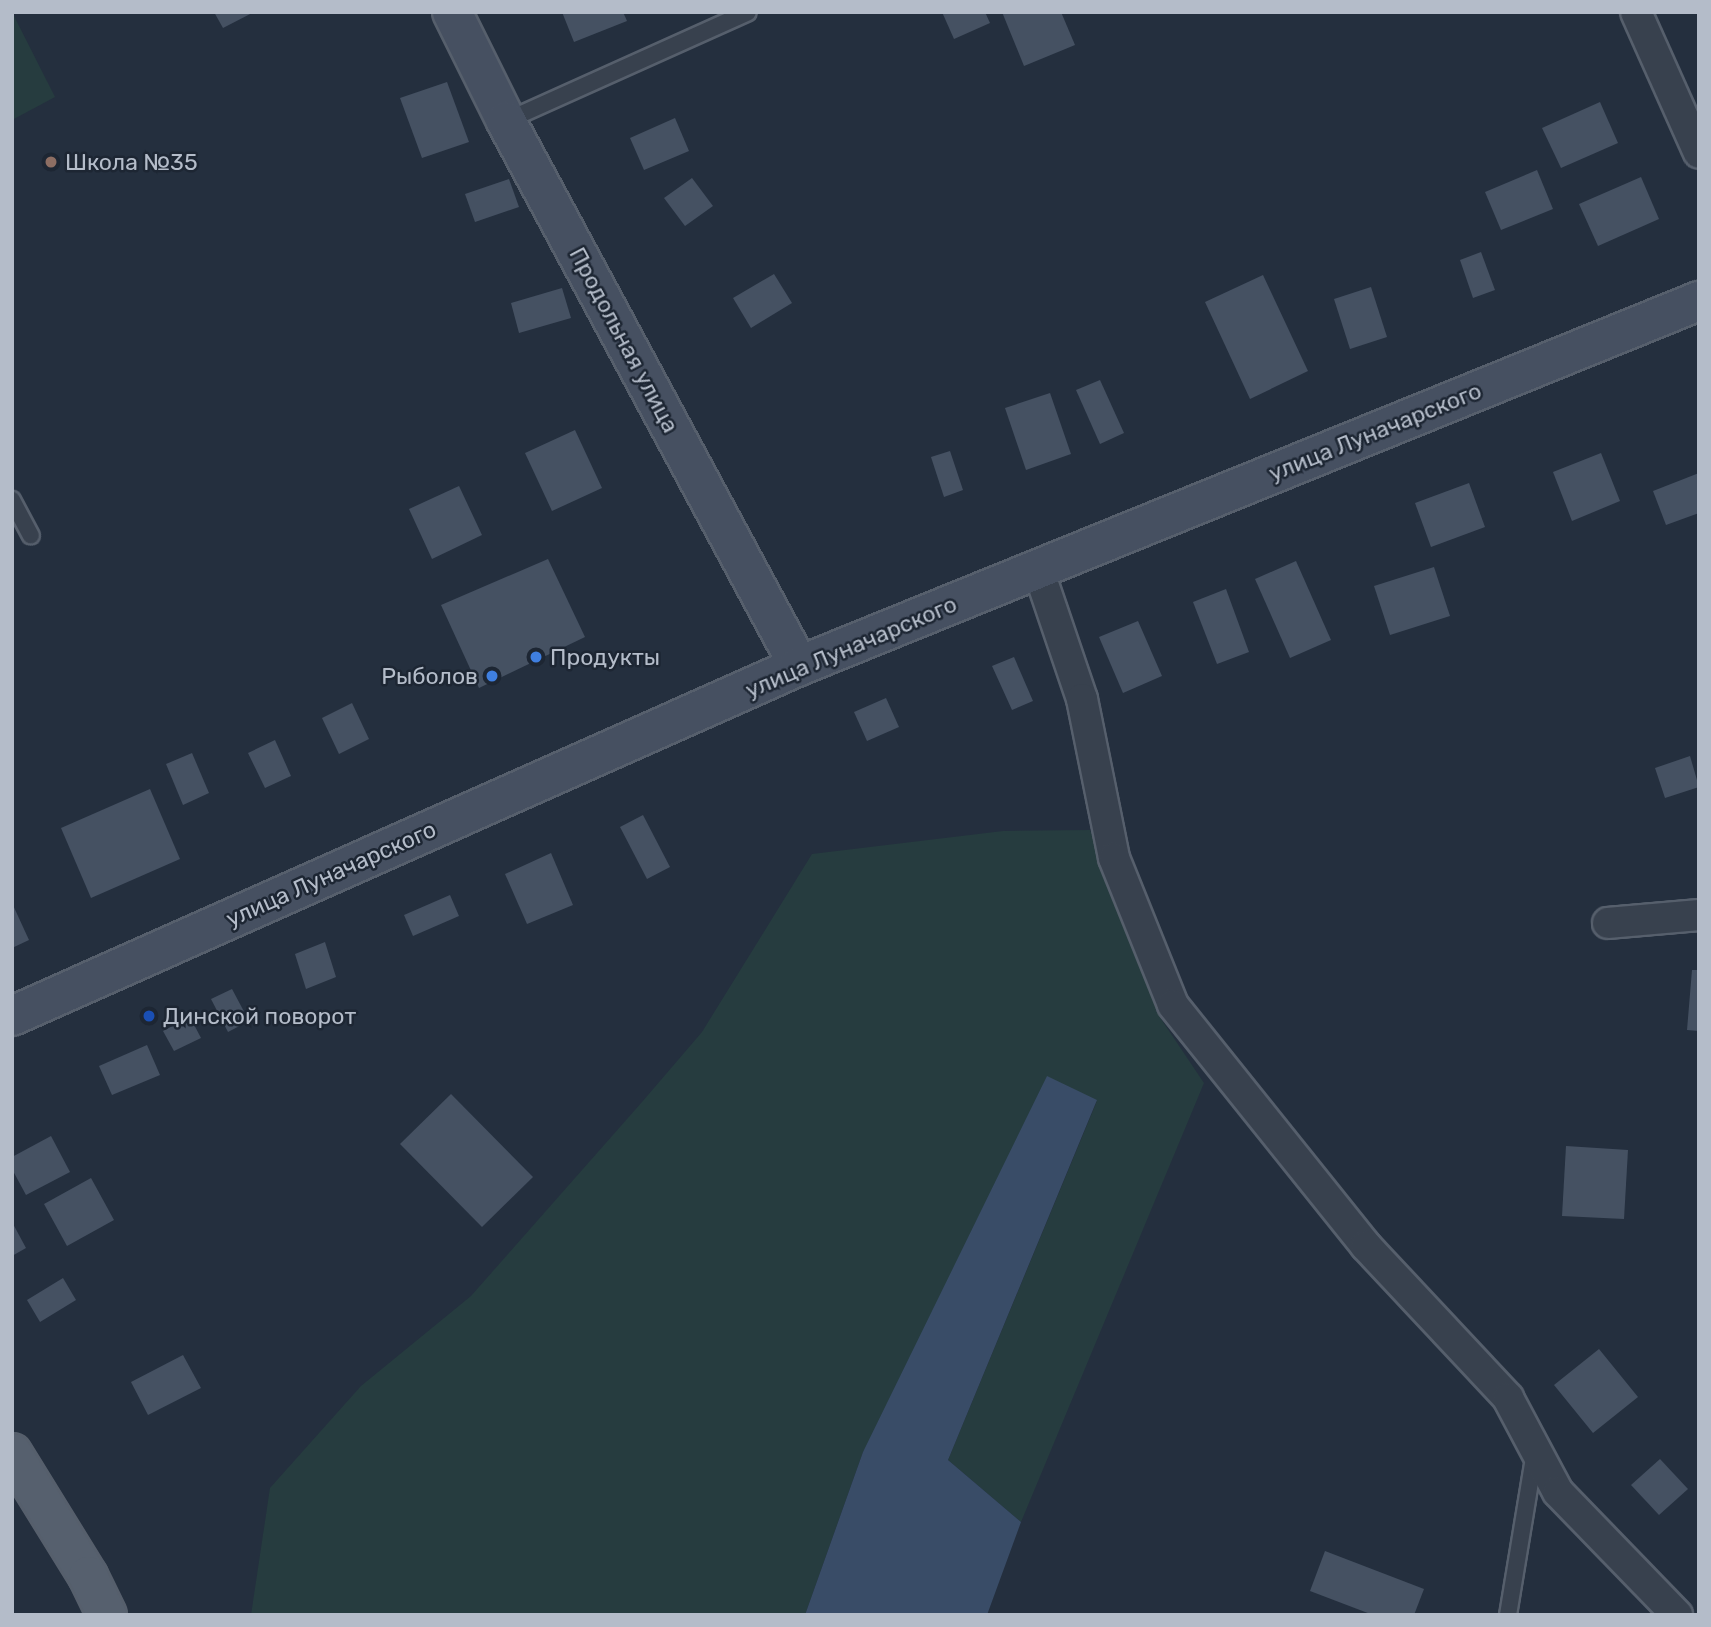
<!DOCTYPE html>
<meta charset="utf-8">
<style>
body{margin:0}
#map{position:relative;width:1711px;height:1627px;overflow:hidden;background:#242f3e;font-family:Rubik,sans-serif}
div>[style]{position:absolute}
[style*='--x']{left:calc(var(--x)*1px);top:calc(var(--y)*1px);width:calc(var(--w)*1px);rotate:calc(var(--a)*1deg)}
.green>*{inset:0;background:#263c3f}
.water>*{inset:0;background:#394c67}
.building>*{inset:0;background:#455162}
.roads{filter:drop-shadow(2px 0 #565f6c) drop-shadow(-2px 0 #565f6c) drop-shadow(0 2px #565f6c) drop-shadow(0 -2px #565f6c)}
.lane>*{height:16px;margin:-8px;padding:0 8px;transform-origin:8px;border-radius:8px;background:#38414e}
.street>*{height:30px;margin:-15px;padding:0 15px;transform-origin:15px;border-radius:15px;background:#38414e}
.secondary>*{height:38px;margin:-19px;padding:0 19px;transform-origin:19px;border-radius:19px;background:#465061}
.primary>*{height:38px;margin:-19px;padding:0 19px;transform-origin:19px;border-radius:19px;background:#56606e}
.dots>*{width:19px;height:19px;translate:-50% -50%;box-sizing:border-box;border:4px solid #1d2633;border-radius:50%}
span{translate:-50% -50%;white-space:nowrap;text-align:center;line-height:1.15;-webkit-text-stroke:5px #1d2633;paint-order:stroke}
.poi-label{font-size:23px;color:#b4bcc9}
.left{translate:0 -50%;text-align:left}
.right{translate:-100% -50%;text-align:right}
.street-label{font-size:23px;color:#b4bcc9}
.frame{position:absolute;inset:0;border:14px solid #b4bcc9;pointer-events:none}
</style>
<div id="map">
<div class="green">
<div style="clip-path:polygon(12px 12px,55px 97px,12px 120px)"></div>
<div style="clip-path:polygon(1090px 830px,1161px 1019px,1204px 1083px,1021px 1522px,948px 1460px,1097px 1101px,863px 1452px,805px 1615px,251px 1615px,270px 1488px,361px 1386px,471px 1296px,642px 1102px,702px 1032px,812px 854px,1003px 831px)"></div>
</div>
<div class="water">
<div style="clip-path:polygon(1047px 1076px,1097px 1100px,948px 1460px,1021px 1522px,987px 1615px,805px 1615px,863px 1452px)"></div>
</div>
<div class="building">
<div style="clip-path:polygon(214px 12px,254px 12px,223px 28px)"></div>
<div style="clip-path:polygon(562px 12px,623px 12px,627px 21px,574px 42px)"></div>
<div style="clip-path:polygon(942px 12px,985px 12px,990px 23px,954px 39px)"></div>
<div style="clip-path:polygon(1002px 12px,1061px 12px,1075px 45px,1024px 66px)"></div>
<div style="clip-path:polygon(447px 82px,469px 142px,422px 158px,400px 98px)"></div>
<div style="clip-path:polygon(1600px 102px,1618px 143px,1561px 168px,1542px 128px)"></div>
<div style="clip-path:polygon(675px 118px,689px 151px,644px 170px,630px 138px)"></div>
<div style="clip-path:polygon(1537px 170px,1553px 209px,1501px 230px,1485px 192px)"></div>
<div style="clip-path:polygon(1641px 177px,1659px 219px,1598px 246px,1579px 204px)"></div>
<div style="clip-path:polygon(692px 178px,713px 206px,685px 226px,664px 198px)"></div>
<div style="clip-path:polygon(509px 179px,519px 207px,475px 222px,465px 194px)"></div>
<div style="clip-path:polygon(1481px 252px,1495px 290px,1473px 298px,1460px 260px)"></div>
<div style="clip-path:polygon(774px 274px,792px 303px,751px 328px,733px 298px)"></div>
<div style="clip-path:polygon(1263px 275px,1308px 371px,1250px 399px,1205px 302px)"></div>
<div style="clip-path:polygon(1371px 287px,1387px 337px,1350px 349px,1334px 299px)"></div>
<div style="clip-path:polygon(562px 288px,571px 318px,519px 333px,511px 303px)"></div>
<div style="clip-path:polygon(1100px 380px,1124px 433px,1100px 444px,1076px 390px)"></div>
<div style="clip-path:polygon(1050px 393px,1071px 454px,1026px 470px,1005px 408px)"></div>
<div style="clip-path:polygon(575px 430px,602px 488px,552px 511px,525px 453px)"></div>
<div style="clip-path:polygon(950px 451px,963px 490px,944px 497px,931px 457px)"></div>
<div style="clip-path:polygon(1601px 453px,1620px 501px,1572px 521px,1553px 472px)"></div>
<div style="clip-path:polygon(1699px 473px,1699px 513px,1666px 525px,1653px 491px)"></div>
<div style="clip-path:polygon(1469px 483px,1485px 527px,1431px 547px,1415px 503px)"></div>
<div style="clip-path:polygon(459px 486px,482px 535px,432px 559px,409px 509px)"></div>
<div style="clip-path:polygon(548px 559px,585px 637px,479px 688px,441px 605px)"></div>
<div style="clip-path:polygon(1296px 561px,1331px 640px,1290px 658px,1255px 579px)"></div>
<div style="clip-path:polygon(1434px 567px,1450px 616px,1390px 635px,1374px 586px)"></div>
<div style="clip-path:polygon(1226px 589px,1249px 652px,1217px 664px,1193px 602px)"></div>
<div style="clip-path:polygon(1138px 621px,1162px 676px,1123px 693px,1099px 637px)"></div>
<div style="clip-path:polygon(1014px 657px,1033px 701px,1012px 710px,992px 666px)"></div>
<div style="clip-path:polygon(886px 698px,899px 727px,867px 741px,854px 712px)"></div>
<div style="clip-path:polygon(352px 703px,369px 739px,339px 754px,322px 718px)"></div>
<div style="clip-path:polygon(275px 740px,291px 776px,265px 788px,248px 753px)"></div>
<div style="clip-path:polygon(192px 753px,209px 793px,183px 805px,166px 764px)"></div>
<div style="clip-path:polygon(1690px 756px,1699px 787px,1665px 798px,1655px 768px)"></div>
<div style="clip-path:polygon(150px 789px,180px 859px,91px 898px,61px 828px)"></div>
<div style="clip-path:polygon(643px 815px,670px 867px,647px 879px,620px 827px)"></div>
<div style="clip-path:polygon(551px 853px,573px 905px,527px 924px,505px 874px)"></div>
<div style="clip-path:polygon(450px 895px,459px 916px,413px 936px,404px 915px)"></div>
<div style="clip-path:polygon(12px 903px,29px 940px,12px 948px)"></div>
<div style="clip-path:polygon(325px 942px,336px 977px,306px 989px,295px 954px)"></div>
<div style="clip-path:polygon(1692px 970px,1699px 970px,1699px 1031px,1687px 1030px)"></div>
<div style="clip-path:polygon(232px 989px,249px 1021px,228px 1032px,211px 999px)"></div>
<div style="clip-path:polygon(190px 1017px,201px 1038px,174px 1051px,163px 1031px)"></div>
<div style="clip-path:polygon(147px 1045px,160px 1075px,112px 1095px,99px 1066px)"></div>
<div style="clip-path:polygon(451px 1094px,533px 1177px,482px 1227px,400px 1144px)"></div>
<div style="clip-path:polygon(51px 1136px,70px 1172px,26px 1195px,12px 1169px,12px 1157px)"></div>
<div style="clip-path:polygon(1566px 1146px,1628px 1150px,1624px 1219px,1562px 1216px)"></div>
<div style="clip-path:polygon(91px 1178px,114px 1220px,67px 1246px,44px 1204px)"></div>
<div style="clip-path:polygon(12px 1222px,26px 1248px,12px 1256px)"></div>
<div style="clip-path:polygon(63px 1278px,76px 1300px,40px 1322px,27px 1300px)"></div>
<div style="clip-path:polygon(1599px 1349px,1638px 1397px,1593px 1433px,1554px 1385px)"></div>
<div style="clip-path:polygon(183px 1355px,201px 1388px,148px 1415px,131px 1382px)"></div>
<div style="clip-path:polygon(1660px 1459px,1688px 1489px,1659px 1515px,1631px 1485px)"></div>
<div style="clip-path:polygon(1325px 1551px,1424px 1589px,1414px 1615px,1373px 1615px,1310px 1591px)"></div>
</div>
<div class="roads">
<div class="lane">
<div style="--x:506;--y:121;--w:265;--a:-24.2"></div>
<div style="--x:12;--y:500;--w:40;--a:62"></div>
<div style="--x:1508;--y:1615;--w:165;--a:-80.6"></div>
</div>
<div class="street">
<div style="--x:1636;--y:12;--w:154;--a:65.9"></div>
<div style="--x:1038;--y:569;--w:137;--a:71.3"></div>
<div style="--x:1082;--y:699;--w:162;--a:78.6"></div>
<div style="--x:1114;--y:858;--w:158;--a:68.1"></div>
<div style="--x:1173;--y:1005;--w:309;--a:51.3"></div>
<div style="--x:1366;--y:1246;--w:208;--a:46.9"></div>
<div style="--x:1508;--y:1398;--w:106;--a:62"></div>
<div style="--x:1558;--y:1492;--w:171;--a:45.9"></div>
<div style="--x:1608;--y:923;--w:91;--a:-5"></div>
</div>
<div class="secondary">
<div style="--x:452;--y:12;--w:122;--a:63.6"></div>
<div style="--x:506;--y:121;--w:619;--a:61.74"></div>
<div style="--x:12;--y:1016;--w:861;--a:-23.98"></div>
<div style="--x:799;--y:666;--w:971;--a:-22.08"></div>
</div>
<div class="primary">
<div style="--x:12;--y:1453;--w:145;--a:58.3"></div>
<div style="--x:88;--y:1576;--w:43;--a:64"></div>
</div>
</div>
<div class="dots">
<div style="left:51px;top:162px;background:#8d6e63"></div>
<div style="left:536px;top:657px;background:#3f7fe0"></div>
<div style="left:492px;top:676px;background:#3f7fe0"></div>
<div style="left:149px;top:1016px;background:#1a4fb4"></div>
</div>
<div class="poi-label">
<span class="left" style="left:65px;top:162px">Школа №35</span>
<span class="left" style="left:550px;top:657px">Продукты</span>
<span class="right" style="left:478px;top:676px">Рыболов</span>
<span class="left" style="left:163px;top:1016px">Динской поворот</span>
</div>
<div class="street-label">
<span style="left:624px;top:340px;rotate:62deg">Продольная улица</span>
<span style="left:1375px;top:432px;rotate:-22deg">улица Луначарского</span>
<span style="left:851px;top:647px;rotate:-23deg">улица Луначарского</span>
<span style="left:331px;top:874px;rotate:-24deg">улица Луначарского</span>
</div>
<div class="frame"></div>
</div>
